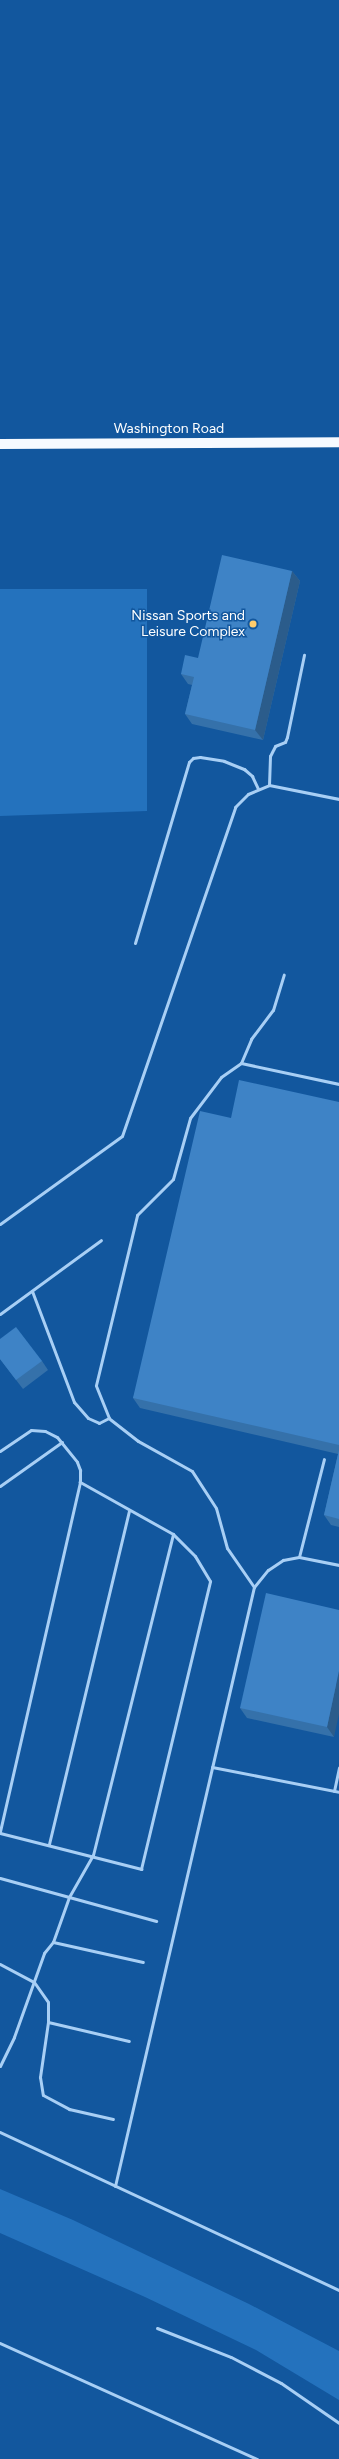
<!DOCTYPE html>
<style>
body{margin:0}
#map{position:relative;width:339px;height:2459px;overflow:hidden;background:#12579e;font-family:Figtree,sans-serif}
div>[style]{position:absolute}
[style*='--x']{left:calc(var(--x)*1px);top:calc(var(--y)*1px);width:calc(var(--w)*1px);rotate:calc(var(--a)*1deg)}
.green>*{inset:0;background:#2472bd}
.lane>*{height:3px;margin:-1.5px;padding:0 1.5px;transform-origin:1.5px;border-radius:1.5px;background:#a8cff5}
.primary>*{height:10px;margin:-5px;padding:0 5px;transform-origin:5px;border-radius:5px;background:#f6faff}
.wall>*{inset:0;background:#3571aa}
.shaded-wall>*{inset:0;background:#2b5c8b}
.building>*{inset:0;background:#3e83c6}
.dots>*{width:11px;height:11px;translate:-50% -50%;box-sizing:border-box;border:2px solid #12579e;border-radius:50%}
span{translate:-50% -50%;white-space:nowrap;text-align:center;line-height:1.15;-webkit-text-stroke:3px #12579e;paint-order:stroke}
.street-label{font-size:14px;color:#fff}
.poi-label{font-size:14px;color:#fff}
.right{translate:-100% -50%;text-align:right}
</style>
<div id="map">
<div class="green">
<div style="clip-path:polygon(0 589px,147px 589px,147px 811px,0 816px)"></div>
<div style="clip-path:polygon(0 2189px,73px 2220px,249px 2304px,339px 2351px,339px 2400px,256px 2350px,145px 2297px,0 2233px)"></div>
</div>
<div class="lane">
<div style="--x:269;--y:785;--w:29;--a:-88"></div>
<div style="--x:270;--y:756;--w:11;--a:-63"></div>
<div style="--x:275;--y:746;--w:11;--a:-22"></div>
<div style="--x:285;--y:742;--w:5;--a:-68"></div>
<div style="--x:287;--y:737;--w:84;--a:-78.3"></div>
<div style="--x:135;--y:943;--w:189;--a:-73.4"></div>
<div style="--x:189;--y:762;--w:6;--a:-45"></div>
<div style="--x:193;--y:758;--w:7;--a:-8"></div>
<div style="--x:200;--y:757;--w:24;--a:9"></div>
<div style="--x:224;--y:761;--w:22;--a:22"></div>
<div style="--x:244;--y:769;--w:11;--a:41"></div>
<div style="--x:252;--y:776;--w:14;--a:65"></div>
<div style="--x:241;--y:1063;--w:26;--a:-67"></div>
<div style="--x:251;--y:1039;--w:36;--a:-53"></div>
<div style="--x:273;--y:1010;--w:37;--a:-73"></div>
<div style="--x:0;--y:1224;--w:150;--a:-35.8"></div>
<div style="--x:122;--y:1136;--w:348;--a:-71"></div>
<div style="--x:235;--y:807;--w:18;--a:-45"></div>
<div style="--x:248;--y:794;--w:23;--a:-23"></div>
<div style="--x:269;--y:785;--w:71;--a:11.3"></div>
<div style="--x:32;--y:1291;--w:119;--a:69.3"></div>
<div style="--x:74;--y:1402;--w:21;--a:49"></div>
<div style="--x:88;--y:1418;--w:12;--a:24"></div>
<div style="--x:99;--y:1423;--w:11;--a:-27"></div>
<div style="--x:0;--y:1314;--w:125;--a:-36.2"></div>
<div style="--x:0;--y:1451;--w:37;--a:-34"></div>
<div style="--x:31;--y:1430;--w:14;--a:4"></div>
<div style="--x:45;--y:1431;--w:13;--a:27"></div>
<div style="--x:57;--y:1437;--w:32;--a:51"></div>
<div style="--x:77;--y:1462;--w:9;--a:69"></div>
<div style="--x:80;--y:1470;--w:12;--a:90"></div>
<div style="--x:80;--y:1482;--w:359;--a:102.9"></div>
<div style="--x:0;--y:1486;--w:76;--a:-35.4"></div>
<div style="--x:299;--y:1557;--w:101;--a:-75.7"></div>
<div style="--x:254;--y:1587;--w:22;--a:-51"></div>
<div style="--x:268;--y:1570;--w:18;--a:-34"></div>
<div style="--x:283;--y:1560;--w:16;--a:-11"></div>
<div style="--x:299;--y:1557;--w:41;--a:11.3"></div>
<div style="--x:212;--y:1767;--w:129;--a:11.1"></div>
<div style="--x:334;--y:1791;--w:24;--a:-78"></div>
<div style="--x:0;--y:1833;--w:146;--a:14.3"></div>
<div style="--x:141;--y:1869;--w:296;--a:-76.5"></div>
<div style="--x:210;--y:1581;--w:29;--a:-121"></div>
<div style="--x:195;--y:1556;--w:31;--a:-135"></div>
<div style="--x:173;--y:1534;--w:107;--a:-150.8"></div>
<div style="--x:49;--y:1844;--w:342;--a:-76.5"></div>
<div style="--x:0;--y:1878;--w:162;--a:15.4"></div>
<div style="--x:53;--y:1942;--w:92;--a:12.5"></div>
<div style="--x:0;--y:1964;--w:38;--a:28"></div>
<div style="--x:34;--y:1982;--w:24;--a:55"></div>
<div style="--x:48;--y:2002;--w:20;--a:90"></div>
<div style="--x:48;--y:2022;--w:56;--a:98.3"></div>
<div style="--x:40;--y:2077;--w:18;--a:81"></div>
<div style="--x:43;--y:2095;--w:30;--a:28"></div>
<div style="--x:69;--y:2109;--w:45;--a:12.8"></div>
<div style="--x:48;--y:2022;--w:83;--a:13.2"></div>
<div style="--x:0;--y:2066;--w:32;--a:-64"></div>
<div style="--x:14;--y:2037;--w:89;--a:-70.3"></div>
<div style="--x:44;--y:1953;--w:14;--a:-51"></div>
<div style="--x:53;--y:1942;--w:48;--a:-70.4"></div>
<div style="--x:69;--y:1897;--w:48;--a:-60.3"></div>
<div style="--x:93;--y:1855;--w:331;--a:-76"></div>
<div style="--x:0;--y:2132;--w:374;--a:25"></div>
<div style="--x:115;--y:2186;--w:615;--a:-76.94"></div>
<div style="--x:254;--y:1587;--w:47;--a:-124.7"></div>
<div style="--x:227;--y:1548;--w:41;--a:-105.4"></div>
<div style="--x:216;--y:1508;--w:44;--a:-123"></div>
<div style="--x:192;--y:1471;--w:62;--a:-150.9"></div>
<div style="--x:138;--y:1441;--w:37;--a:-142"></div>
<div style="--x:109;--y:1418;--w:35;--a:-112"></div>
<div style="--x:96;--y:1385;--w:175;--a:-76.4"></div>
<div style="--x:137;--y:1215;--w:51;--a:-45"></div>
<div style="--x:173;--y:1179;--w:63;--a:-74.4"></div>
<div style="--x:190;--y:1118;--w:51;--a:-52.9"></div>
<div style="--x:221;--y:1077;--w:24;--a:-35"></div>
<div style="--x:241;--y:1063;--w:100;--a:12.1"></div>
<div style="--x:157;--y:2328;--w:79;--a:21.4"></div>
<div style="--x:231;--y:2357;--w:56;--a:27.5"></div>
<div style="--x:281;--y:2383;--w:70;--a:34.6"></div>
<div style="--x:0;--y:2343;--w:282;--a:24.3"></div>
</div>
<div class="primary">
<div style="--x:0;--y:444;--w:339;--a:-0.3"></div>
</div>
<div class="wall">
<div style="clip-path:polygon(292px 571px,300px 581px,263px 740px,192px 724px,185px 714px,192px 685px,188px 684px,181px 674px)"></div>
<div style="clip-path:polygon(339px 1102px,339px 1527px,331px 1525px,324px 1515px,338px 1454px,140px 1408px,133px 1398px,231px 1118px)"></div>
<div style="clip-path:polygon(0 1339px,42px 1361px,48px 1370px,23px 1389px,0 1359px)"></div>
<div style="clip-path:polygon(339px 1610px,334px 1737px,247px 1718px,240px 1708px)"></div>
</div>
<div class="shaded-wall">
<div style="clip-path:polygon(292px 571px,300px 581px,263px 740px,255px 730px)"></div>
<div style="clip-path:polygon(339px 1671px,339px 1714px,334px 1737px,327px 1727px)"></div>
</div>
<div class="building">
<div style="clip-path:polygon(222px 555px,292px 571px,255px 730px,185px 714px,194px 677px,181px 674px,185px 655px,198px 658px)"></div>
<div style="clip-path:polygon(239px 1080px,339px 1102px,339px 1445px,133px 1398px,200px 1111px,231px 1118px)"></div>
<div style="clip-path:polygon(16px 1327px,42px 1361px,16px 1380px,0 1359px,0 1339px)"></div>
<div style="clip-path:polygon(339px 1450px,339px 1519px,324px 1515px)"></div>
<div style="clip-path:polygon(266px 1593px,339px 1610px,339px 1671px,327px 1727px,240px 1708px)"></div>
</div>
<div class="dots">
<div style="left:253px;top:624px;background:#ffcc6c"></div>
</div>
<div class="street-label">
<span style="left:169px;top:429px">Washington Road</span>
</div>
<div class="poi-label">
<span class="right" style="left:245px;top:624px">Nissan Sports and<br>Leisure Complex</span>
</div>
</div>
